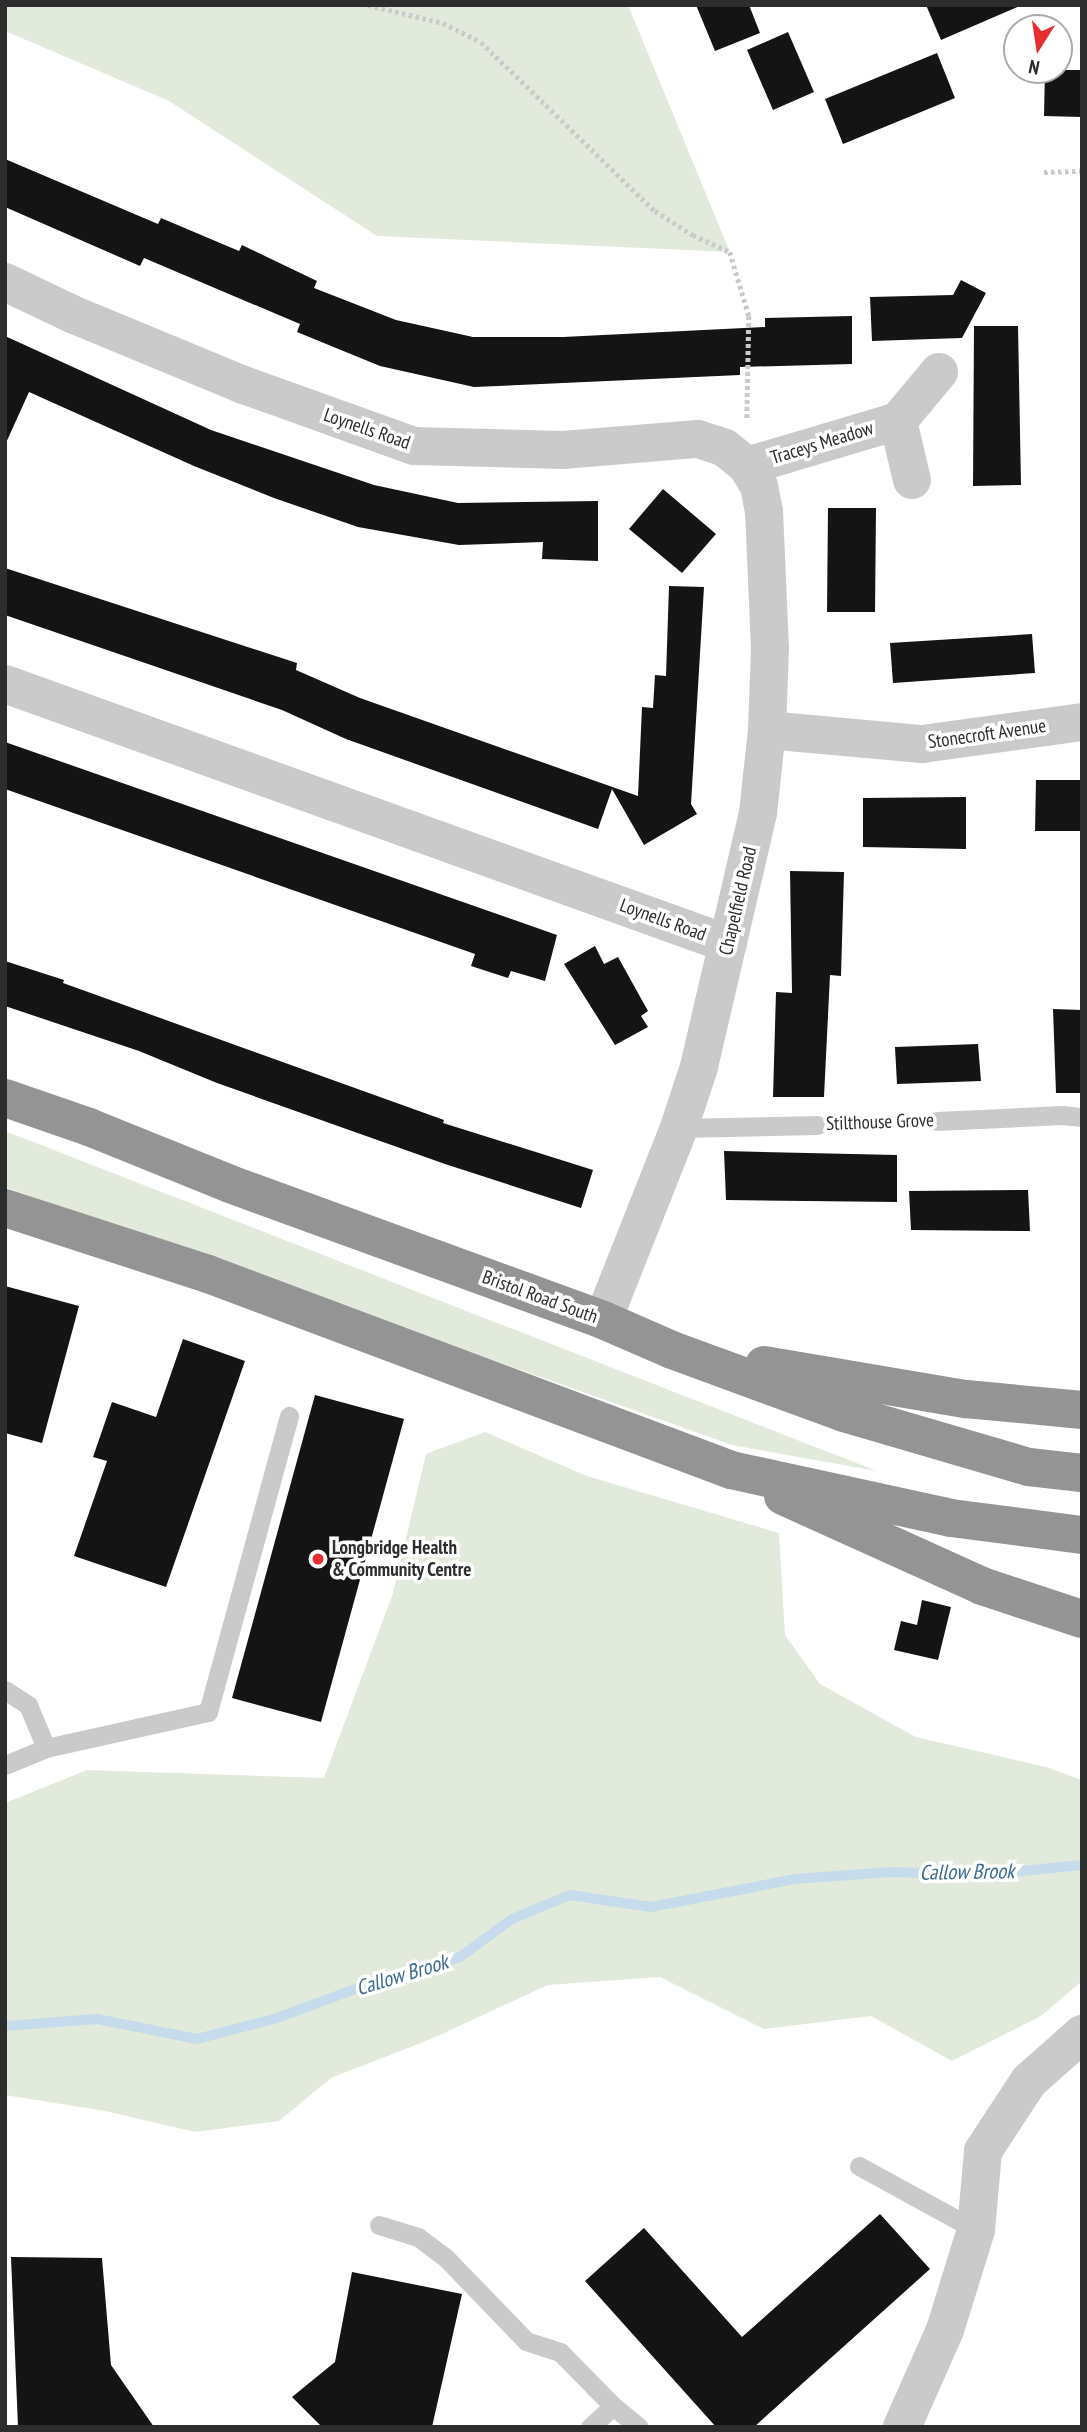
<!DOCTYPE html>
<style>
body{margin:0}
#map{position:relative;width:1087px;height:2432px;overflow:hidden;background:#fff;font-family:"PT Sans Narrow",sans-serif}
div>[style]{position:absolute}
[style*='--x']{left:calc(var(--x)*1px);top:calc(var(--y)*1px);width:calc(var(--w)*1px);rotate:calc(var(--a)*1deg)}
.green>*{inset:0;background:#e2ebdb}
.stream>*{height:10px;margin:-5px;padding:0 5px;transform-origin:5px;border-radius:5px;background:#c6dbeb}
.building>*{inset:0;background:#141414}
.path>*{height:4.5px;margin-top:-2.25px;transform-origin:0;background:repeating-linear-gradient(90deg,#cacaca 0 3.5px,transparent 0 7px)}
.lane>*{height:19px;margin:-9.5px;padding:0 9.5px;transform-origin:9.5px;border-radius:9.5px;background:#cacaca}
.street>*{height:38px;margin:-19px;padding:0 19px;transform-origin:19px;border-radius:19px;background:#cacaca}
.highway>*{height:38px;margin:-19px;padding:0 19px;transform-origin:19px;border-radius:19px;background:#949494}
.dots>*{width:19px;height:19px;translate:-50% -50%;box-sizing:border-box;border:4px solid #fff;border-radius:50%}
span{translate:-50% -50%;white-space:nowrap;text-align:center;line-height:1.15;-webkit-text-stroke:7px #fff;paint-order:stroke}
.street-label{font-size:19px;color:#2d2d2d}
.poi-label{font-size:19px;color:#2d2d2d;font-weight:700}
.left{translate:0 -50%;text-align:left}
.water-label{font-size:21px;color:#3b6a8f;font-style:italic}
.frame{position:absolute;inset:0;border:7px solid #2d2d2d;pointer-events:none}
.north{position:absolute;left:1003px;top:14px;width:70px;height:70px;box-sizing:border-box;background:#fff;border:2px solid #ababab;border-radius:50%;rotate:192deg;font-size:19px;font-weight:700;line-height:28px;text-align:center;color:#2d2d2d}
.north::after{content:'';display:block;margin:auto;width:24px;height:32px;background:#e62e30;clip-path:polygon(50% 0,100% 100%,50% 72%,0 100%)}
</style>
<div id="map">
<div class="green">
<div style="clip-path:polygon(5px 5px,628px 5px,730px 252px,377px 236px,169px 101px,5px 31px)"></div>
<div style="clip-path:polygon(5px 1131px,877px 1471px,732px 1445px,5px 1187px)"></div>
<div style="clip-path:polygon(485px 1432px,587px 1476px,779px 1533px,785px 1635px,820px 1684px,916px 1737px,1046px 1767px,1082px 1780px,1082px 1981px,1041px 2016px,952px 2061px,871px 2016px,764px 2029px,660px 1977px,548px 1985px,431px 2039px,331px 2078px,279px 2121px,195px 2132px,105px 2111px,5px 2095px,5px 1803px,87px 1770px,324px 1778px,393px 1593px,426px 1454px)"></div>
</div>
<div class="stream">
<div style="--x:5;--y:2026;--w:92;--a:-4.4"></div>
<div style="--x:97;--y:2019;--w:102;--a:11.3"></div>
<div style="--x:197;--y:2039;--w:83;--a:-14.7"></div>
<div style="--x:277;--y:2018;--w:83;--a:-20.4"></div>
<div style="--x:355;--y:1989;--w:110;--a:-16.9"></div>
<div style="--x:460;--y:1957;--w:64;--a:-36.2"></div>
<div style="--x:512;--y:1919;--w:63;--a:-22.5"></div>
<div style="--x:570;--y:1895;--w:82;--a:8.4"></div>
<div style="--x:651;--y:1907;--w:147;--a:-11"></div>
<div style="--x:795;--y:1879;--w:96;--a:-4.2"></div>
<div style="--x:891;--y:1872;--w:91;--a:1.9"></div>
<div style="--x:982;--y:1875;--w:100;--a:-5.7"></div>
</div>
<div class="building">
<div style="clip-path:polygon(696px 5px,749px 5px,760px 33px,715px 51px)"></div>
<div style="clip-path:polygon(926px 5px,1022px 5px,941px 40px)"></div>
<div style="clip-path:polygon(788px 32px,814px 92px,773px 110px,747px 50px)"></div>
<div style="clip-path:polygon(937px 53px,955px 98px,843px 144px,825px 99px)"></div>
<div style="clip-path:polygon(1045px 70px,1082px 70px,1082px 117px,1044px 116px)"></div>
<div style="clip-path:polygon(5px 159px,158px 224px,161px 218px,239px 251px,242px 245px,317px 281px,314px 288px,396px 320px,473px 337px,563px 337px,765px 327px,765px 318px,852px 316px,852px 364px,740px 367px,740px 375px,474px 387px,380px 366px,297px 332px,300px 324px,144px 258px,140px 266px,5px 207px)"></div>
<div style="clip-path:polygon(961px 280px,986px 293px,962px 338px,872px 341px,870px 297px,953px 295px)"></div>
<div style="clip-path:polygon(974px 326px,1018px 326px,1021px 485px,973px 486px)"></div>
<div style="clip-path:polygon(5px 336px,211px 430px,374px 485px,458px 503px,598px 501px,598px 561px,542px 559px,543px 542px,459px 545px,358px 527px,274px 498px,194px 466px,29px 392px,5px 445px)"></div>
<div style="clip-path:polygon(663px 489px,716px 534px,682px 573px,629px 529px)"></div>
<div style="clip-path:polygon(828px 508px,876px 508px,875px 612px,827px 612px)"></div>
<div style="clip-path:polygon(5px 568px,297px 663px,296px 670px,360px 698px,638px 796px,642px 707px,653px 708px,655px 675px,666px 676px,669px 586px,704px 587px,691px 804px,697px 814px,644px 845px,612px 789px,598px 829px,346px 739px,282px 710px,5px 615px)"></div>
<div style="clip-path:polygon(1032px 634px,1035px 673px,893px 683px,890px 643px)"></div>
<div style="clip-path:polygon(5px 742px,557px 935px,545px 981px,511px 971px,508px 978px,471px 966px,475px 954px,5px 789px)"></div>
<div style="clip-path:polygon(1036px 780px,1082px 780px,1082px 831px,1035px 831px)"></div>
<div style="clip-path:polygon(966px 797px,966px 849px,863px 847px,863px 798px)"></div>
<div style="clip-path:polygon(790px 871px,844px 872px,841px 976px,830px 975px,824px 1097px,773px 1097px,776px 992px,792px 993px)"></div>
<div style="clip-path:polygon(595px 946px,604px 964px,618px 957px,648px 1011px,641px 1016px,648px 1027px,615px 1045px,564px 964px)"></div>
<div style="clip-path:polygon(5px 961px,64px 980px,63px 983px,444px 1120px,443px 1123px,593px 1170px,581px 1208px,445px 1164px,217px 1083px,139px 1051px,5px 1006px)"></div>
<div style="clip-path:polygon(1053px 1009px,1082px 1010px,1082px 1093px,1056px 1093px)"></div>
<div style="clip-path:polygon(978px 1044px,981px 1081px,897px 1084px,895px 1047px)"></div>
<div style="clip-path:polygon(724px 1151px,897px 1155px,897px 1202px,726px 1200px)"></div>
<div style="clip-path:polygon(1028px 1190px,1030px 1231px,911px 1230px,909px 1191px)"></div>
<div style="clip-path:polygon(5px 1286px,79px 1306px,42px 1443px,5px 1433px)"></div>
<div style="clip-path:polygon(183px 1339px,245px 1361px,166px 1587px,74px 1556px,107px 1461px,93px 1457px,112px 1402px,156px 1417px)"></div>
<div style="clip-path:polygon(315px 1395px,404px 1419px,321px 1722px,232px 1698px)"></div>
<div style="clip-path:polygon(922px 1600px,951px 1607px,938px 1660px,894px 1650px,901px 1621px,917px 1625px)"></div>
<div style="clip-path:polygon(880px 2214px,930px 2269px,754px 2427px,716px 2427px,585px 2281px,644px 2228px,742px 2337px)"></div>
<div style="clip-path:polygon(11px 2257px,102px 2258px,111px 2365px,154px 2427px,18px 2427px)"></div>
<div style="clip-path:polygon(352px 2272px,462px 2294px,432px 2427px,322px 2427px,292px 2397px,335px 2362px)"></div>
</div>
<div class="path">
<div style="--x:368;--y:5;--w:77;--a:13.5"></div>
<div style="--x:443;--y:23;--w:42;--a:26.6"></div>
<div style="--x:481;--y:42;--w:243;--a:44.2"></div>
<div style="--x:655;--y:211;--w:45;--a:32.3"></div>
<div style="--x:693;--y:235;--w:41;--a:24.7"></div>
<div style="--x:730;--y:252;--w:67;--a:73.5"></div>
<div style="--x:749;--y:316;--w:104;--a:91.1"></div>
<div style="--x:1044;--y:172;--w:38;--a:-2"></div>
<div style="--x:843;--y:1124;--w:68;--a:-1.7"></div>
</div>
<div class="lane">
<div style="--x:937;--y:1121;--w:125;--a:-2.7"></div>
<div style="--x:1062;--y:1115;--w:20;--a:6"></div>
<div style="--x:679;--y:1128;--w:138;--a:-1.2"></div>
<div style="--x:5;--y:1690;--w:27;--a:33"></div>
<div style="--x:28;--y:1705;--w:47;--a:67.3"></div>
<div style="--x:5;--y:1765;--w:44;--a:-22.5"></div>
<div style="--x:46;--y:1748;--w:166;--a:-12.5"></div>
<div style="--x:208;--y:1712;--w:307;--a:-74.7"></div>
<div style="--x:859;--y:2166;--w:133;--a:28.7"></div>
<div style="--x:379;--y:2225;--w:41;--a:17.1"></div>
<div style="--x:418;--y:2237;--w:34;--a:37"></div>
<div style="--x:445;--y:2257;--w:117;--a:46"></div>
<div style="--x:526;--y:2341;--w:36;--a:18"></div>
<div style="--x:560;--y:2352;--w:76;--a:45.5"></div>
<div style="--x:613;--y:2406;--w:33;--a:39"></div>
<div style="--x:590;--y:2427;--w:31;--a:-42"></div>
</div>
<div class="street">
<div style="--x:5;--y:282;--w:74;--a:25.5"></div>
<div style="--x:72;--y:314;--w:183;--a:22.5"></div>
<div style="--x:241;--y:384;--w:184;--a:19.7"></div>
<div style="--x:414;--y:446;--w:149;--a:1.5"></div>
<div style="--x:563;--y:450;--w:135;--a:-4.7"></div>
<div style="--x:698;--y:439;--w:28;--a:18"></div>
<div style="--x:725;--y:448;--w:28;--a:39"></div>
<div style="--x:747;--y:466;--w:23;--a:59"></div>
<div style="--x:759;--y:486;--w:25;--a:79"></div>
<div style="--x:764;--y:511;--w:137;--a:87.5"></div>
<div style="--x:770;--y:648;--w:82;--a:92.1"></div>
<div style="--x:767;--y:730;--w:83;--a:96.2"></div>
<div style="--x:758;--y:813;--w:261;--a:103.1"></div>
<div style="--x:699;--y:1067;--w:64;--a:108.2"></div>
<div style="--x:679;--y:1128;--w:206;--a:111.6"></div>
<div style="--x:747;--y:466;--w:158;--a:-16.6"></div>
<div style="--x:912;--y:480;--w:61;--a:-103.3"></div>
<div style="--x:898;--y:421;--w:64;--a:-50.1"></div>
<div style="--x:5;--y:684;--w:768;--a:19.78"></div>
<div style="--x:767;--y:730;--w:156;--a:5.2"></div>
<div style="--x:922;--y:744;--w:162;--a:-7.8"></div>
<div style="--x:902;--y:2427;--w:106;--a:-66.1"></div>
<div style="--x:945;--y:2330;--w:105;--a:-72.8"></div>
<div style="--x:976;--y:2230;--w:79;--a:-84.9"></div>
<div style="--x:983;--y:2151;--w:84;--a:-56.7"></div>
<div style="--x:1029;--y:2081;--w:71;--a:-41.6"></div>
</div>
<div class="highway">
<div style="--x:5;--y:1098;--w:89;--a:19"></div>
<div style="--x:89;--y:1127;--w:152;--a:22"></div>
<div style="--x:230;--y:1184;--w:397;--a:20"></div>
<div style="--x:603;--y:1320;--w:75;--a:23.5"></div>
<div style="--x:672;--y:1350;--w:183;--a:20.1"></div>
<div style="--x:844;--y:1413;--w:193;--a:16.3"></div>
<div style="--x:1029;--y:1467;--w:53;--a:6.5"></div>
<div style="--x:5;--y:1208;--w:213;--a:18"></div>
<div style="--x:208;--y:1274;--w:559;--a:20.54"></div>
<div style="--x:731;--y:1470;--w:225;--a:12.3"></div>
<div style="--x:951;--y:1518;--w:132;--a:7.4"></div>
<div style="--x:764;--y:1365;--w:205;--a:9.6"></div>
<div style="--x:966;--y:1399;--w:117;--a:5.4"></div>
<div style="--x:783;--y:1496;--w:218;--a:24.3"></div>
<div style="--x:982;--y:1586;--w:105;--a:18.3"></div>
</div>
<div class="dots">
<div style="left:318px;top:1559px;background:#e62e30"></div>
</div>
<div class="street-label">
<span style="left:367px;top:429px;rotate:19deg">Loynells Road</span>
<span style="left:822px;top:443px;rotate:-17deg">Traceys Meadow</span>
<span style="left:987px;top:734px;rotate:-8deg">Stonecroft Avenue</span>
<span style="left:738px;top:901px;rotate:-77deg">Chapelfield Road</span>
<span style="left:663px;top:920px;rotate:20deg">Loynells Road</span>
<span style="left:880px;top:1122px;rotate:-2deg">Stilthouse Grove</span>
<span style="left:540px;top:1297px;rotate:20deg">Bristol Road South</span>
</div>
<div class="poi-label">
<span class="left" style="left:332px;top:1559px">Longbridge Health<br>&amp; Community Centre</span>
</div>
<div class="water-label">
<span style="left:967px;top:1872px;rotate:-1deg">Callow Brook</span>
<span style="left:402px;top:1975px;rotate:-17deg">Callow Brook</span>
</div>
<div class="frame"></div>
<div class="north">N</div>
</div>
